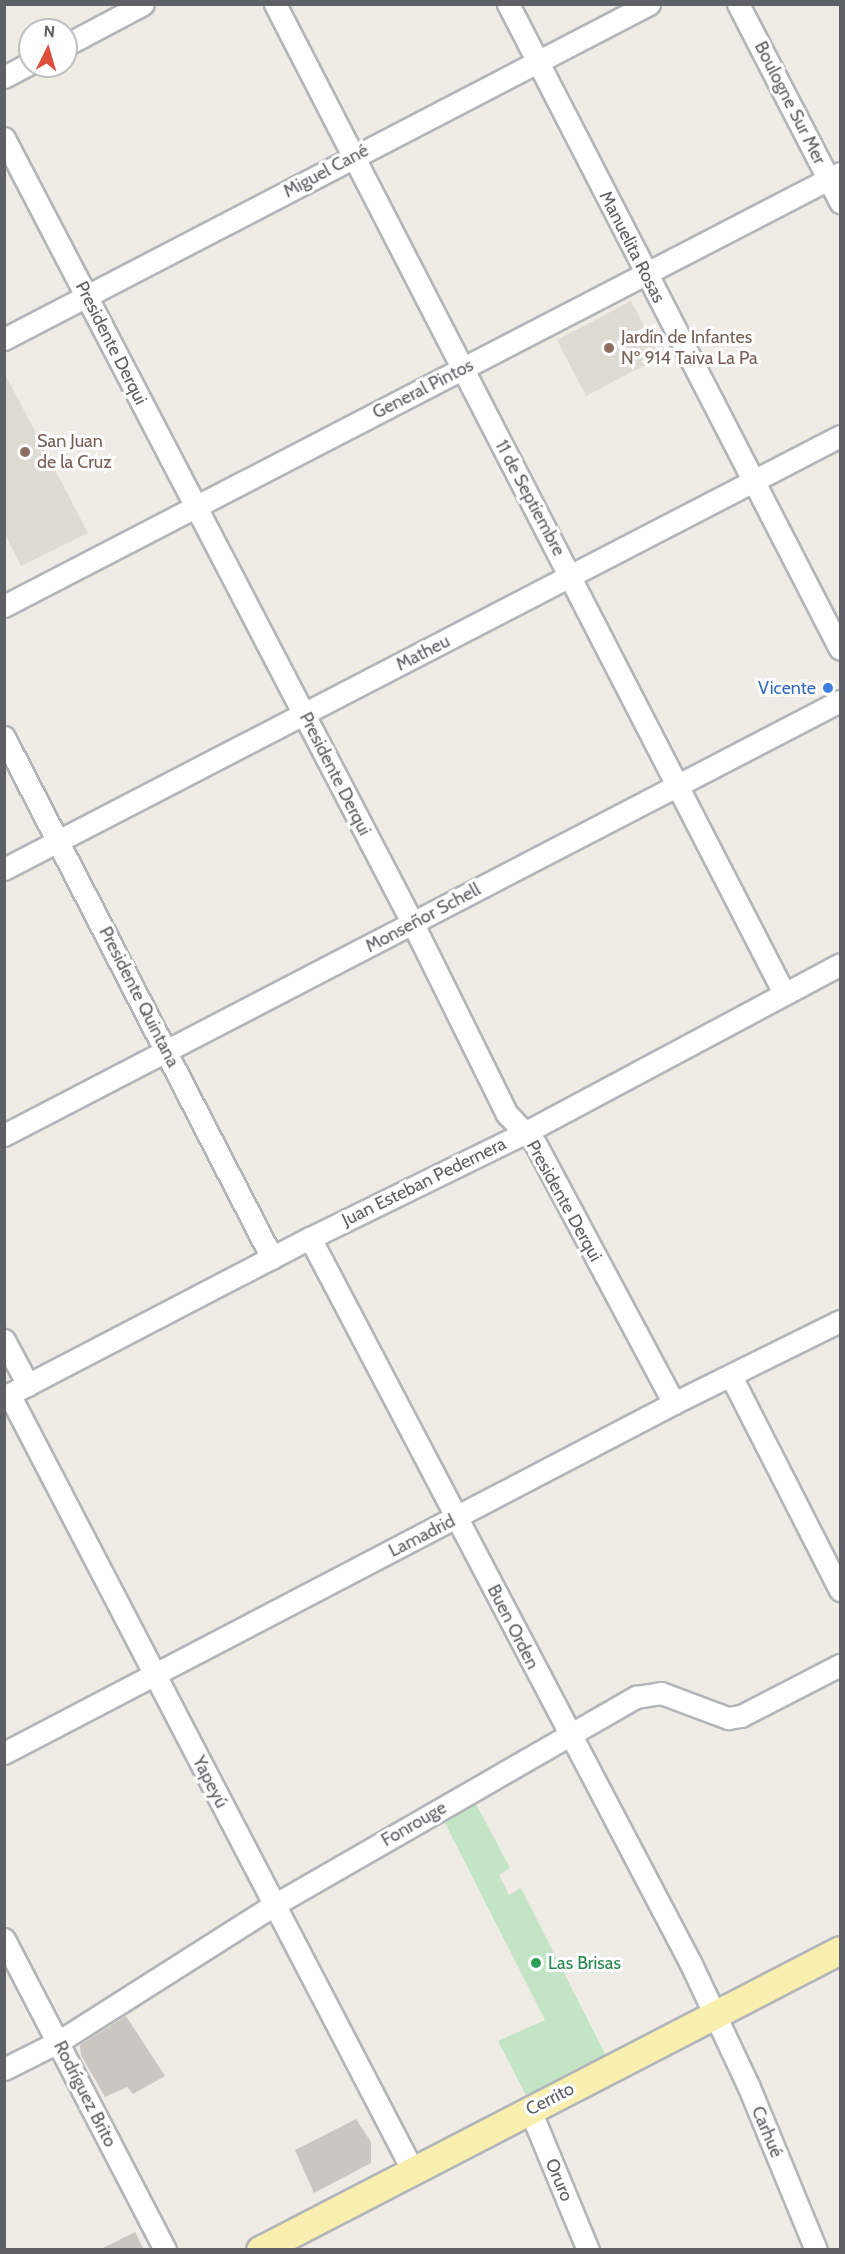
<!DOCTYPE html>
<meta charset="utf-8">
<style>
body{margin:0}
#map{position:relative;width:845px;height:2254px;overflow:hidden;background:#eeece5;font-family:Cabin,sans-serif}
div>[style]{position:absolute}
[style*='--x']{left:calc(var(--x)*1px);top:calc(var(--y)*1px);width:calc(var(--w)*1px);rotate:calc(var(--a)*1deg)}
.education>*{inset:0;background:#dedbd3}
.green>*{inset:0;background:#c3e4c5}
.building>*{inset:0;background:#cac7c2}
.roads{filter:drop-shadow(2px 0 #b2b5b9) drop-shadow(-2px 0 #b2b5b9) drop-shadow(0 2px #b2b5b9) drop-shadow(0 -2px #b2b5b9)}
.minor>*{height:21px;margin:-10.5px;padding:0 10.5px;transform-origin:10.5px;border-radius:10.5px;background:#fff}
.major>*{height:27px;margin:-13.5px;padding:0 13.5px;transform-origin:13.5px;border-radius:13.5px;background:#f9f0af}
.dots>*{width:16px;height:16px;translate:-50% -50%;box-sizing:border-box;border:3px solid #fff;border-radius:50%}
span{translate:-50% -50%;white-space:nowrap;text-align:center;line-height:1.15;-webkit-text-stroke:6px #fff;paint-order:stroke}
.street-label{font-size:18px;color:#5d6064}
.education-label{font-size:18px;color:#785e54}
.left{translate:0 -50%;text-align:left}
.shop-label{font-size:18px;color:#366cbe}
.right{translate:-100% -50%;text-align:right}
.leisure-label{font-size:18px;color:#27864d}
.frame{position:absolute;inset:0;border:6px solid #5d6064;pointer-events:none}
.north{position:absolute;left:18px;top:18px;width:60px;height:60px;box-sizing:border-box;background:#fff;border:2px solid #bebfc1;border-radius:50%;rotate:5deg;font-size:16px;font-weight:700;line-height:24px;text-align:center;color:#5d6064}
.north::after{content:'';display:block;margin:auto;width:21px;height:27px;background:#dc503d;clip-path:polygon(50% 0,100% 100%,50% 72%,0 100%)}
</style>
<div id="map">
<div class="education">
<div style="clip-path:polygon(631px 301px,660px 357px,586px 396px,557px 340px)"></div>
<div style="clip-path:polygon(4px 372px,88px 533px,21px 566px,5px 534px)"></div>
</div>
<div class="green">
<div style="clip-path:polygon(475px 1802px,510px 1868px,499px 1875px,509px 1895px,521px 1888px,607px 2058px,528px 2099px,498px 2041px,545px 2020px,443px 1819px)"></div>
</div>
<div class="building">
<div style="clip-path:polygon(126px 2016px,165px 2076px,133px 2094px,127px 2087px,105px 2097px,81px 2055px,80px 2045px)"></div>
<div style="clip-path:polygon(356px 2119px,371px 2142px,371px 2163px,314px 2193px,295px 2150px)"></div>
<div style="clip-path:polygon(135px 2232px,144px 2250px,99px 2250px)"></div>
</div>
<div class="roads">
<div class="minor">
<div style="--x:275;--y:4;--w:1112;--a:62.77"></div>
<div style="--x:508;--y:4;--w:725;--a:62.76"></div>
<div style="--x:738;--y:4;--w:223;--a:62.7"></div>
<div style="--x:66;--y:45;--w:87;--a:-28"></div>
<div style="--x:4;--y:77;--w:30;--a:-28"></div>
<div style="--x:4;--y:138;--w:886;--a:62.51"></div>
<div style="--x:413;--y:924;--w:212;--a:63.7"></div>
<div style="--x:507;--y:1114;--w:40;--a:46"></div>
<div style="--x:535;--y:1143;--w:295;--a:61.9"></div>
<div style="--x:4;--y:339;--w:727;--a:-27.45"></div>
<div style="--x:4;--y:606;--w:941;--a:-27.38"></div>
<div style="--x:4;--y:737;--w:586;--a:62.78"></div>
<div style="--x:4;--y:869;--w:941;--a:-27.38"></div>
<div style="--x:4;--y:1135;--w:942;--a:-27.44"></div>
<div style="--x:310;--y:1238;--w:818;--a:62.31"></div>
<div style="--x:690;--y:1962;--w:136;--a:64.8"></div>
<div style="--x:748;--y:2085;--w:178;--a:67.6"></div>
<div style="--x:4;--y:1340;--w:51;--a:61.9"></div>
<div style="--x:732;--y:1378;--w:238;--a:63"></div>
<div style="--x:9;--y:1394;--w:874;--a:62.53"></div>
<div style="--x:4;--y:1397;--w:345;--a:-27.5"></div>
<div style="--x:310;--y:1238;--w:241;--a:-26.1"></div>
<div style="--x:526;--y:1132;--w:356;--a:-28.1"></div>
<div style="--x:4;--y:1753;--w:756;--a:-27.58"></div>
<div style="--x:674;--y:1403;--w:185;--a:-26.3"></div>
<div style="--x:4;--y:1939;--w:350;--a:62.6"></div>
<div style="--x:4;--y:2069;--w:60;--a:-26.6"></div>
<div style="--x:58;--y:2042;--w:256;--a:-32.4"></div>
<div style="--x:274;--y:1905;--w:418;--a:-29.9"></div>
<div style="--x:636;--y:1697;--w:25;--a:-9"></div>
<div style="--x:661;--y:1693;--w:72;--a:20.5"></div>
<div style="--x:728;--y:1718;--w:13;--a:-9"></div>
<div style="--x:741;--y:1716;--w:111;--a:-27.3"></div>
<div style="--x:530;--y:2110;--w:152;--a:67.5"></div>
</div>
<div class="major">
<div style="--x:260;--y:2250;--w:653;--a:-27.35"></div>
</div>
</div>
<div class="dots">
<div style="left:609px;top:348px;background:#8d6e63"></div>
<div style="left:25px;top:452px;background:#8d6e63"></div>
<div style="left:828px;top:688px;background:#3f7fe0"></div>
<div style="left:536px;top:1963px;background:#2e9e5b"></div>
</div>
<div class="street-label">
<span style="left:790px;top:103px;rotate:63deg">Boulogne Sur Mer</span>
<span style="left:326px;top:171px;rotate:-28deg">Miguel Cané</span>
<span style="left:632px;top:247px;rotate:63deg">Manuelita Rosas</span>
<span style="left:111px;top:343px;rotate:63deg">Presidente Derqui</span>
<span style="left:423px;top:389px;rotate:-27deg">General Pintos</span>
<span style="left:530px;top:498px;rotate:62deg">11 de Septiembre</span>
<span style="left:423px;top:653px;rotate:-27deg">Matheu</span>
<span style="left:335px;top:774px;rotate:63deg">Presidente Derqui</span>
<span style="left:423px;top:918px;rotate:-28deg">Monseñor Schell</span>
<span style="left:139px;top:997px;rotate:63deg">Presidente Quintana</span>
<span style="left:424px;top:1182px;rotate:-26deg">Juan Esteban Pedernera</span>
<span style="left:564px;top:1201px;rotate:61deg">Presidente Derqui</span>
<span style="left:422px;top:1536px;rotate:-27deg">Lamadrid</span>
<span style="left:513px;top:1627px;rotate:63deg">Buen Orden</span>
<span style="left:210px;top:1782px;rotate:63deg">Yapeyú</span>
<span style="left:414px;top:1824px;rotate:-30deg">Fonrouge</span>
<span style="left:85px;top:2094px;rotate:63deg">Rodríguez Brito</span>
<span style="left:550px;top:2099px;rotate:-27deg">Cerrito</span>
<span style="left:767px;top:2132px;rotate:67deg">Carhué</span>
<span style="left:559px;top:2180px;rotate:67deg">Oruro</span>
</div>
<div class="education-label">
<span class="left" style="left:621px;top:348px">Jardín de Infantes<br>Nº 914 Taiva La Pa</span>
<span class="left" style="left:37px;top:452px">San Juan<br>de la Cruz</span>
</div>
<div class="shop-label">
<span class="right" style="left:816px;top:688px">Vicente</span>
</div>
<div class="leisure-label">
<span class="left" style="left:548px;top:1963px">Las Brisas</span>
</div>
<div class="frame"></div>
<div class="north">N</div>
</div>
